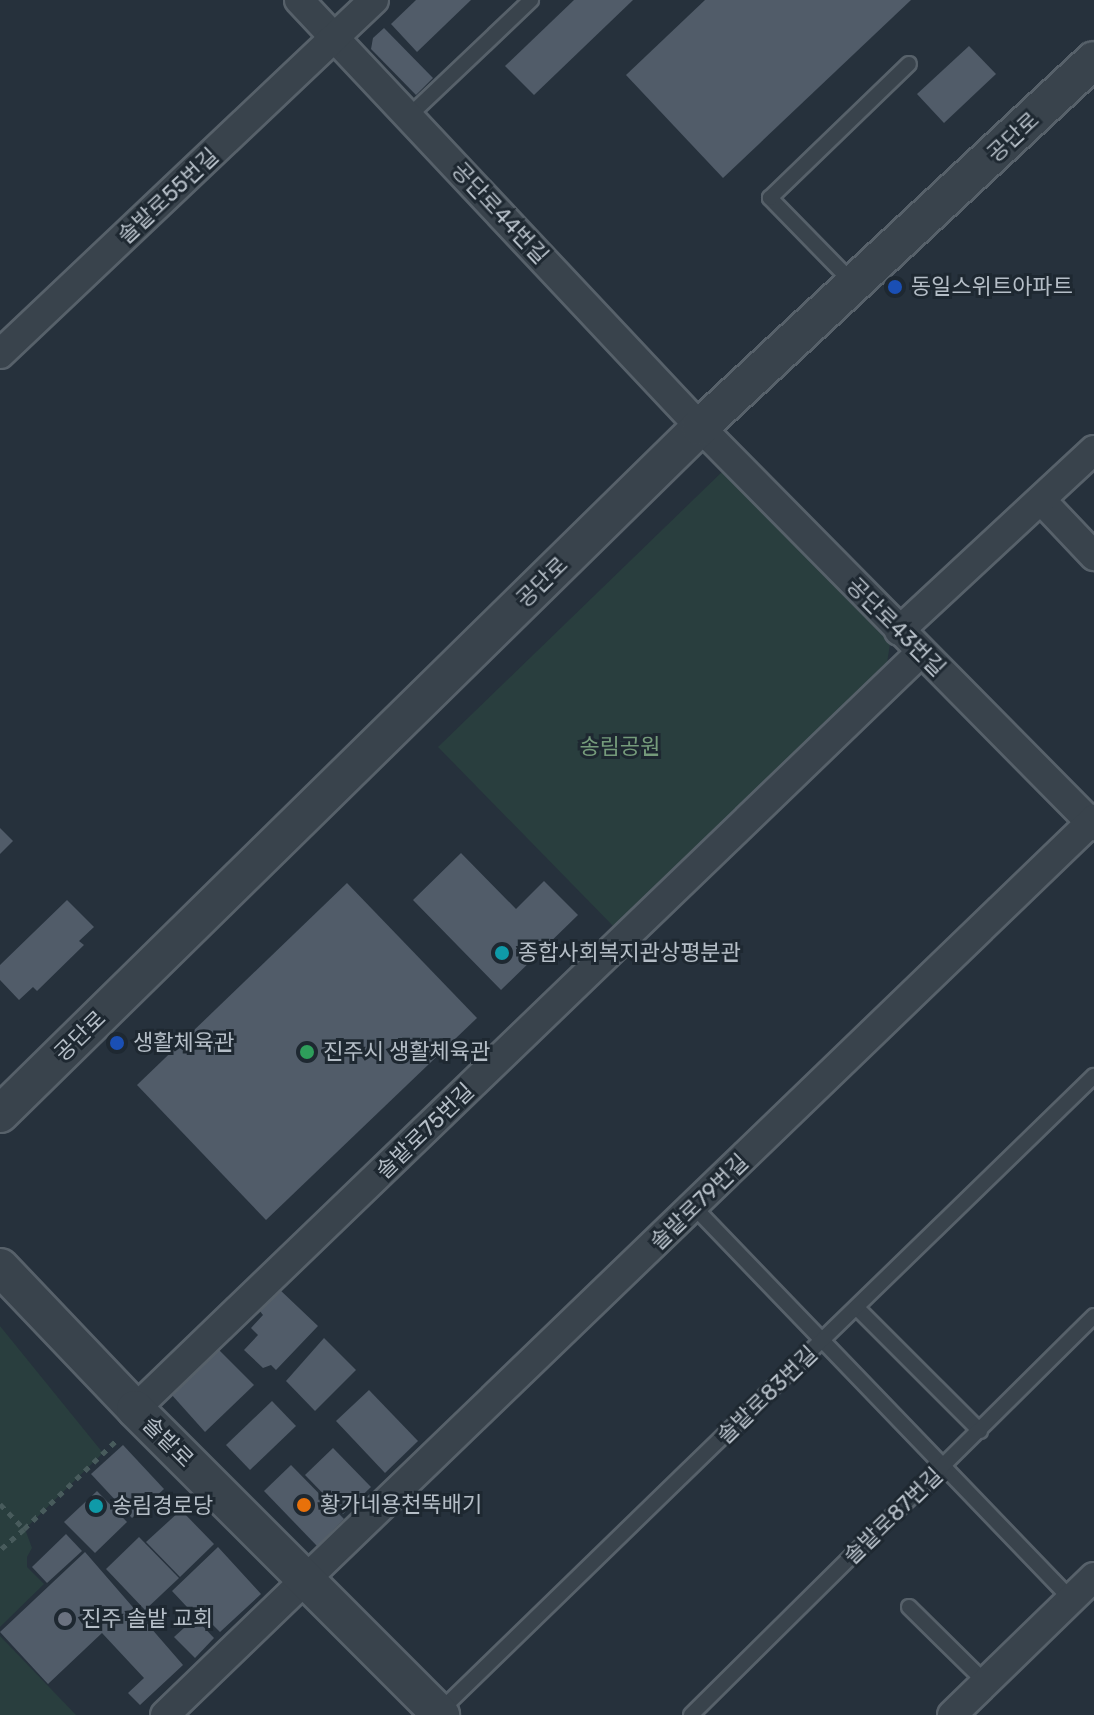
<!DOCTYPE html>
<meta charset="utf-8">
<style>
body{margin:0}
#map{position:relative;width:1094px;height:1715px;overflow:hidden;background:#26313c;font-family:Rubik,"Noto Sans KR",sans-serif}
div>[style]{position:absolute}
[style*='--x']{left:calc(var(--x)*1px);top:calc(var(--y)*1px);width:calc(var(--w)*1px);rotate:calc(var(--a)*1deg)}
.green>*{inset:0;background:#293e3e}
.building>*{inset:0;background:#515c69}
.path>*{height:5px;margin-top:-2.5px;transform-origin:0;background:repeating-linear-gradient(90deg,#485b5c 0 6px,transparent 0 12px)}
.roads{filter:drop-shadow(2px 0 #57616a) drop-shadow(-2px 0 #57616a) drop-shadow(0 2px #57616a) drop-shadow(0 -2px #57616a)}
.service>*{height:14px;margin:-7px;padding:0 7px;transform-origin:7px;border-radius:7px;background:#39434c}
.minor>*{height:28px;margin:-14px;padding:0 14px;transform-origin:14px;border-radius:14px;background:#39434c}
.tertiary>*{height:36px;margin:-18px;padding:0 18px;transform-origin:18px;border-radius:18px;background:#39434c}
.dots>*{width:22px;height:22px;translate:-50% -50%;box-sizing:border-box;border:4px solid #1e2831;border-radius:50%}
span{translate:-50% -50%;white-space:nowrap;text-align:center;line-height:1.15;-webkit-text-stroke:6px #1e2831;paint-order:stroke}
.street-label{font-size:22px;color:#b5bec7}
.poi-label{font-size:22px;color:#b5bec7}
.left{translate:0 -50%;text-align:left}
.park-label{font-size:22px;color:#759b7b}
</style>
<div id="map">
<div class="green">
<div style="clip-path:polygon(725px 469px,891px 638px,887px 663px,615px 928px,438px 747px)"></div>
<div style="clip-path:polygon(0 1326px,103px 1453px,25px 1529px,32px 1548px,27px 1557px,27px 1567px,44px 1584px,0 1627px)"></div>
<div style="clip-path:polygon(0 1636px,76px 1715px,0 1715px)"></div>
</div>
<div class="building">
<div style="clip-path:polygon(416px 0,471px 0,417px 52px,391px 24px)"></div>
<div style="clip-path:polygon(574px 0,633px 0,534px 95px,505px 66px)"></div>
<div style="clip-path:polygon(705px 0,911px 0,723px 178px,626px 75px)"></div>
<div style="clip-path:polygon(384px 28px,433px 78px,416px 95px,371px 49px,373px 38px)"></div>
<div style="clip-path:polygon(969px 46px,996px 74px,944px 123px,917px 94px)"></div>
<div style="clip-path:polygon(0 828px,13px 841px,0 854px)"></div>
<div style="clip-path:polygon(461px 853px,516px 909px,544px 881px,578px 915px,501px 990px,413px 900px)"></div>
<div style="clip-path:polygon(347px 883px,477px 1018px,266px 1220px,137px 1085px)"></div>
<div style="clip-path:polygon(67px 900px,94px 927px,79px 941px,84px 945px,37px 991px,33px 987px,19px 1000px,0 980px,0 965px)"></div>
<div style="clip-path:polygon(279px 1289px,318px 1326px,276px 1370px,271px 1365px,263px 1368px,244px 1350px,258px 1335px,251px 1328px,263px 1315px,259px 1310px)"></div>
<div style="clip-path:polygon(324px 1338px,356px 1370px,315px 1411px,286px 1381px)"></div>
<div style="clip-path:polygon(218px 1349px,254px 1385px,205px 1432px,171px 1394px)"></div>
<div style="clip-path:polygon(369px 1390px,418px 1441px,385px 1473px,336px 1421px)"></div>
<div style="clip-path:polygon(272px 1401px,296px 1426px,250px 1470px,226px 1445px)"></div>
<div style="clip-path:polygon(123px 1445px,164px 1489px,132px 1518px,91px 1474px)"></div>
<div style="clip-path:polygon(333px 1448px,371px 1487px,343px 1514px,305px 1475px)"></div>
<div style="clip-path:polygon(291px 1465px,344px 1519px,317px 1546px,264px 1491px)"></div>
<div style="clip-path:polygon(97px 1491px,127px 1522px,95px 1553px,64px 1522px)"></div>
<div style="clip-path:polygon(181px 1510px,214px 1544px,180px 1577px,146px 1542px)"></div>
<div style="clip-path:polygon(66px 1534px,82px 1551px,47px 1583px,32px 1567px)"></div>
<div style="clip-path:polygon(139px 1537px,179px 1578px,145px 1610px,106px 1569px)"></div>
<div style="clip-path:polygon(218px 1547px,261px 1594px,220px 1632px,208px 1620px,203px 1624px,172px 1591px)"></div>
<div style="clip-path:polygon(85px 1552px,183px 1665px,140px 1705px,128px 1693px,144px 1678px,102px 1633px,48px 1684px,0 1632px)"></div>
<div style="clip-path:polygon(195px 1618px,214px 1638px,195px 1658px,174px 1637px)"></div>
</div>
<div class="path">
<div style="--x:0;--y:1504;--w:35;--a:46"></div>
<div style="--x:24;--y:1529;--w:32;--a:139"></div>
<div style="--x:24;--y:1529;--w:132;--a:-43.8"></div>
</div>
<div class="roads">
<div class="service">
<div style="--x:410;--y:115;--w:167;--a:-43.5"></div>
<div style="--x:853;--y:283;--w:119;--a:-134.3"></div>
<div style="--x:770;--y:198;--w:193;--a:-44"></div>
<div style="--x:694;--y:1207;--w:544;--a:46.12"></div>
<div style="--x:857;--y:1308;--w:174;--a:45"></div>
<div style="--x:909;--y:1607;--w:107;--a:44.6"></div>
<div style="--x:440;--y:1711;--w:912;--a:-44.16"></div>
<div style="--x:691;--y:1715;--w:567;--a:-44.71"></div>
</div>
<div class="minor">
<div style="--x:299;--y:0;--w:586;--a:46.8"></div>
<div style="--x:700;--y:427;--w:561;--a:45.36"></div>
<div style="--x:0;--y:354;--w:515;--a:-43.43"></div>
<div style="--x:1042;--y:501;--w:76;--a:46.6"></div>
<div style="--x:899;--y:631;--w:266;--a:-42.9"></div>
<div style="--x:135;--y:1409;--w:1091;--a:-43.92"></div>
<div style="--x:165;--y:1715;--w:1291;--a:-43.96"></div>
<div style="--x:952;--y:1715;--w:198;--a:-44.2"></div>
</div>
<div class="tertiary">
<div style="--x:0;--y:1114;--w:981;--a:-44.46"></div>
<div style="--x:700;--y:427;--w:538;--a:-42.97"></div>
<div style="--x:0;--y:1267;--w:196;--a:46.4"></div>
<div style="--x:135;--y:1409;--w:433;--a:45"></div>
</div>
</div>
<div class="dots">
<div style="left:895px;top:287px;background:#1a4fb4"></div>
<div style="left:502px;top:953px;background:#0f9aa8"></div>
<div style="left:117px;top:1043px;background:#1a4fb4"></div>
<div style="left:307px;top:1052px;background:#2e9e5b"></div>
<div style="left:304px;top:1505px;background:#e8710a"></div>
<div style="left:96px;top:1506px;background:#0f9aa8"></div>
<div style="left:65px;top:1619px;background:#6b7280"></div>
</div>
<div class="street-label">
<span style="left:1013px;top:137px;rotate:-43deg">공단로</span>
<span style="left:168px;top:196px;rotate:-43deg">솔밭로55번길</span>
<span style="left:500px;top:213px;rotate:47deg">공단로44번길</span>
<span style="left:542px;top:582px;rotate:-44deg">공단로</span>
<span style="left:896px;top:627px;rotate:45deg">공단로43번길</span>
<span style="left:80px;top:1036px;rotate:-44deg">공단로</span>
<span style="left:425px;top:1131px;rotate:-44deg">솔밭로75번길</span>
<span style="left:699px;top:1202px;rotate:-44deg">솔밭로79번길</span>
<span style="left:767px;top:1395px;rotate:-44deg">솔밭로83번길</span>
<span style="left:168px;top:1442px;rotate:45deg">솔밭로</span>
<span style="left:893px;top:1516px;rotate:-44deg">솔밭로87번길</span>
</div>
<div class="poi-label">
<span class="left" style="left:911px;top:287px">동일스위트아파트</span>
<span class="left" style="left:518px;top:953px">종합사회복지관상평분관</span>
<span class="left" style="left:133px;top:1043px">생활체육관</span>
<span class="left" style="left:323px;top:1052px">진주시 생활체육관</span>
<span class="left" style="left:320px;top:1505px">황가네용천뚝배기</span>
<span class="left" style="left:112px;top:1506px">송림경로당</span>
<span class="left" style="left:81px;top:1619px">진주 솔밭 교회</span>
</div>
<div class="park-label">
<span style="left:620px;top:747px">송림공원</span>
</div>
</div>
